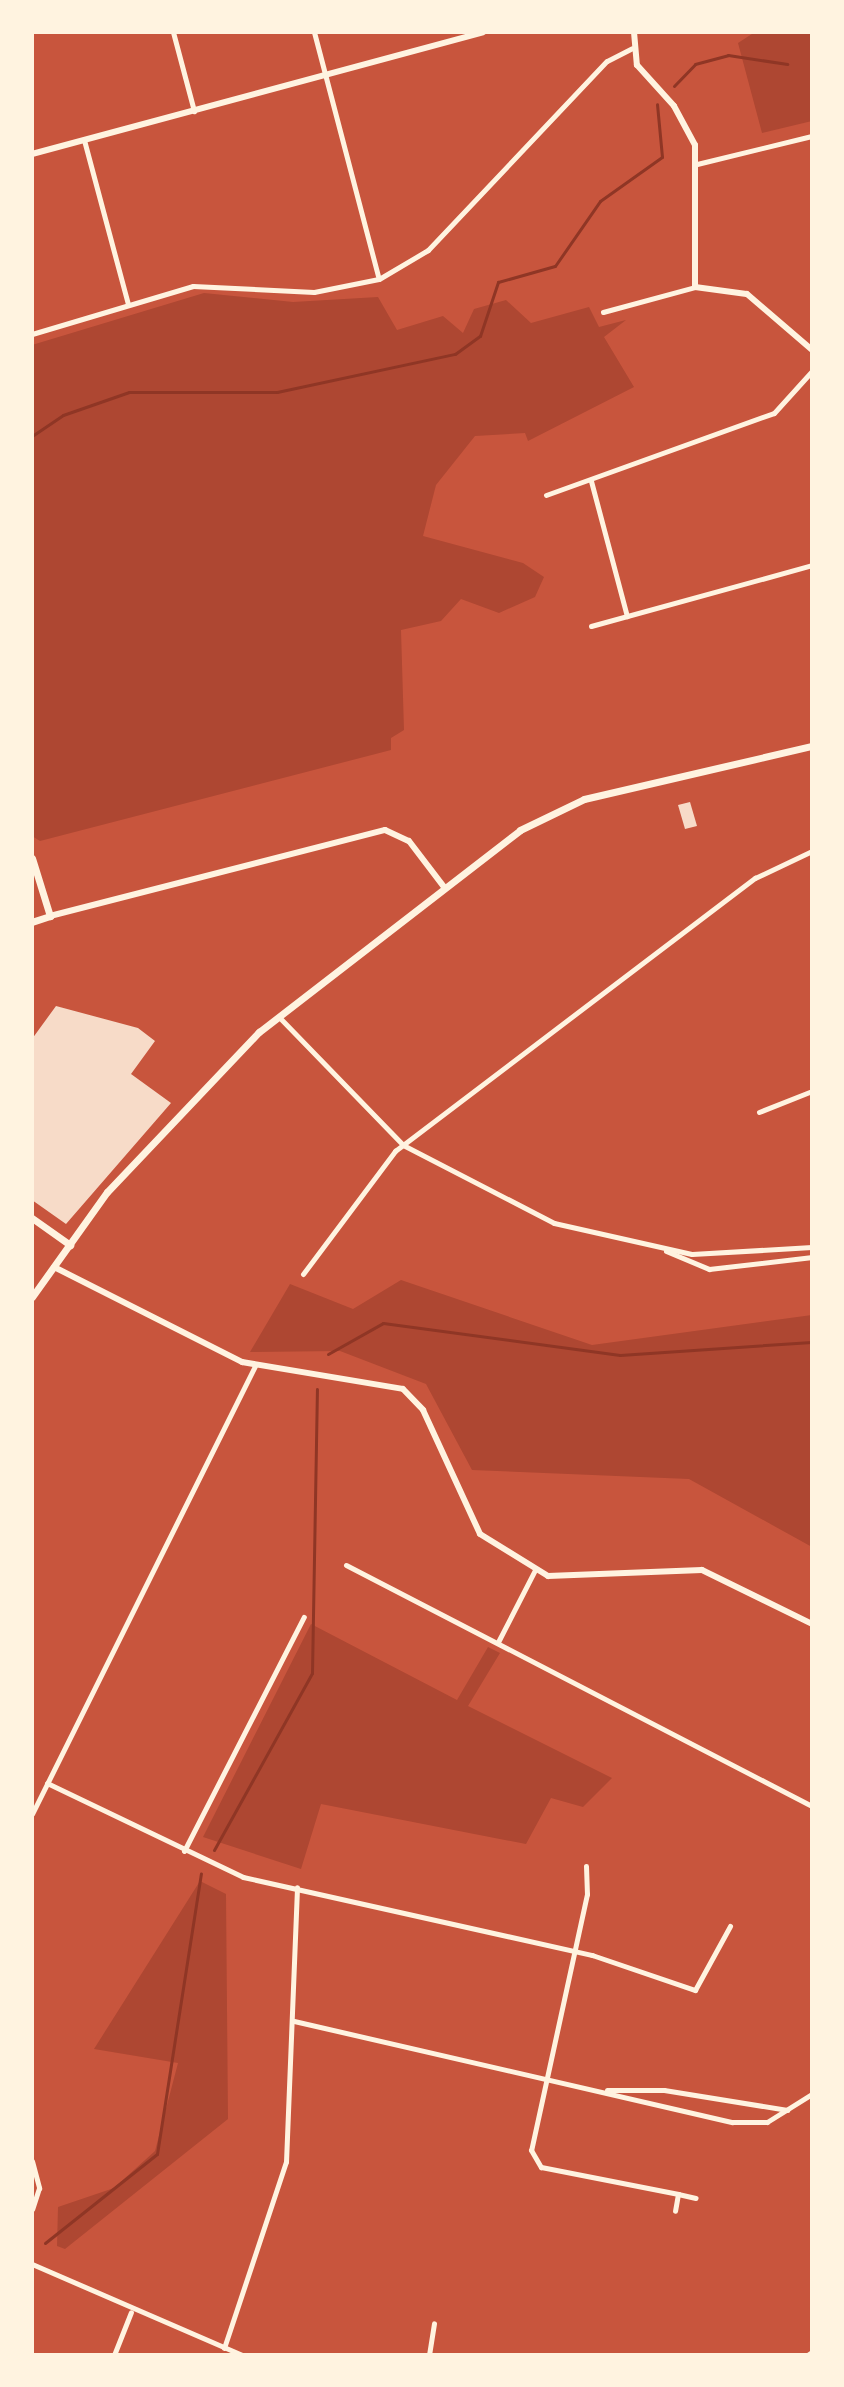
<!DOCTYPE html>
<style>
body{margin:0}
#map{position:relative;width:844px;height:2387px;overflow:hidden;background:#c8553d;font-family:"Playfair Display",serif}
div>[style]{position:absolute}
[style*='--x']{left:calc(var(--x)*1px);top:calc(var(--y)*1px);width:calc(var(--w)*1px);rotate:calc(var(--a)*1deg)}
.green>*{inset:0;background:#ae4732}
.stream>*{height:3px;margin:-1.5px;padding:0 1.5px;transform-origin:1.5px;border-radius:1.5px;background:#8f3625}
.building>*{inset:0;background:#f7dbc8}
.minor>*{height:5px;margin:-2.5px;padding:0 2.5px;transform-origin:2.5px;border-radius:2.5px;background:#fff3e0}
.tertiary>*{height:6px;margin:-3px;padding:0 3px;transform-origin:3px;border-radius:3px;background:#fff3e0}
.secondary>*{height:7px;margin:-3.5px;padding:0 3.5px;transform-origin:3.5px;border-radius:3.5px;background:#fff3e0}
.trunk>*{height:9px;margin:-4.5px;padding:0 4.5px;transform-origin:4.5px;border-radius:4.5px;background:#fff3e0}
span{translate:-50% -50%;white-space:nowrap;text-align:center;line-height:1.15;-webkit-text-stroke:6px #fff3e0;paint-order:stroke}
.frame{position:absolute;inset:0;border:34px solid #fff3e0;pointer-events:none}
</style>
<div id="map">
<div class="green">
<div style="clip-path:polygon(755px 32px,812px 32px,812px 121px,762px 133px,738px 43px)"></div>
<div style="clip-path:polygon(204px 293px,293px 302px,378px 297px,397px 330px,443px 316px,463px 333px,474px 309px,506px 300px,531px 323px,589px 307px,599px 327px,626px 320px,604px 337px,634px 387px,528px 441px,525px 433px,475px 436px,436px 485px,423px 536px,523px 563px,544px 577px,535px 597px,499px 613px,461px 599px,441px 621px,401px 630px,404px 730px,391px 738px,391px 750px,40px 841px,32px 836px,32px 345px)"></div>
<div style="clip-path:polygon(401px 1280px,592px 1345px,812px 1315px,812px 1547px,689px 1479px,472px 1470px,426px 1384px,340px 1351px,250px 1352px,290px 1284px,353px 1309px)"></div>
<div style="clip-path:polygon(311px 1624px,457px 1700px,488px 1647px,500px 1653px,468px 1706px,612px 1778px,583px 1807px,551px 1798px,526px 1844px,321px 1804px,301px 1869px,203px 1837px)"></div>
<div style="clip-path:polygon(200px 1881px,226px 1894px,228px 2119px,65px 2249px,57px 2246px,58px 2207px,114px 2188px,155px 2151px,178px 2063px,94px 2049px)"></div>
</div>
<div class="stream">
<div style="--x:674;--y:86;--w:30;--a:-46"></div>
<div style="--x:695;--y:64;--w:34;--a:-15"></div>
<div style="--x:728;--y:55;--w:60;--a:8.7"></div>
<div style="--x:32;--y:436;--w:37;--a:-34"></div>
<div style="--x:63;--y:415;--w:70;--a:-19.2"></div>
<div style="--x:129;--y:392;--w:148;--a:0"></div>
<div style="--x:277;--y:392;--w:182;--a:-12.1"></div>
<div style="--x:455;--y:354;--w:31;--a:-36"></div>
<div style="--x:480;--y:336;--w:57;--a:-71.6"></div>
<div style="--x:498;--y:282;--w:59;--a:-15.7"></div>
<div style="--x:555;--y:266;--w:79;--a:-55.3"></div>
<div style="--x:600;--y:201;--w:76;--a:-35.4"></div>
<div style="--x:662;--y:157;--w:53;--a:-95.4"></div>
<div style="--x:328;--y:1354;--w:63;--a:-29.4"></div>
<div style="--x:383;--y:1323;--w:239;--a:7.7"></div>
<div style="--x:620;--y:1355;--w:192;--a:-3.9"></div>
<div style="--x:214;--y:1850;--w:202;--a:-61"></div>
<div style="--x:312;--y:1673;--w:284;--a:-89"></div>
<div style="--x:45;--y:2243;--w:143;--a:-38.5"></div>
<div style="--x:157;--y:2154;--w:284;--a:-81.1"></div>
</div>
<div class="building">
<div style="clip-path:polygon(690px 802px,697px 826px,685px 829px,678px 805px)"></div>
<div style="clip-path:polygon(56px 1006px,138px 1028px,155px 1041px,131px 1074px,171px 1103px,66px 1224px,32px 1200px,32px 1039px)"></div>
</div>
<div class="minor">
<div style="--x:173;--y:32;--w:82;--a:75.1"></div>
<div style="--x:314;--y:32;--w:255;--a:75.3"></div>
<div style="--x:84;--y:140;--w:170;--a:75"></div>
<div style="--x:697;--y:164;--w:118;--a:-13.7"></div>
<div style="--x:603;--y:312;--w:95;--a:-15.2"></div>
<div style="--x:32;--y:334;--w:168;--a:-16.6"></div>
<div style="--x:193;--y:286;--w:121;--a:2.8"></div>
<div style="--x:314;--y:292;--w:66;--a:-11.3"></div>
<div style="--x:379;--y:279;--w:57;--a:-30.6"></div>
<div style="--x:428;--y:250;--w:260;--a:-46.6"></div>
<div style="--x:607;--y:61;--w:28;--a:-27"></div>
<div style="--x:591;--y:481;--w:140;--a:75.1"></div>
<div style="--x:546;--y:495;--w:242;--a:-19.8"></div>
<div style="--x:774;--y:413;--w:57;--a:-47.9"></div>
<div style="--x:591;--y:626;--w:229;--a:-15.4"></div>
<div style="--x:279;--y:1017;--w:178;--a:45.9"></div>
<div style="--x:403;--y:1145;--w:170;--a:27.3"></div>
<div style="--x:554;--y:1223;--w:141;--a:12.7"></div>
<div style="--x:692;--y:1254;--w:120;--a:-3.3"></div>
<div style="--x:759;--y:1112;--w:57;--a:-21.6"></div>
<div style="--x:666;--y:1251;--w:47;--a:22.7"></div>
<div style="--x:709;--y:1269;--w:104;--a:-6.6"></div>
<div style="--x:303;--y:1274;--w:154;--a:-53.2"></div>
<div style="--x:395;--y:1151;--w:452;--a:-37.2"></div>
<div style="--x:755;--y:878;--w:63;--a:-25.3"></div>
<div style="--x:346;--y:1565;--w:525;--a:27.35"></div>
<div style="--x:498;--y:1642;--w:81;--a:-62.8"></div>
<div style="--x:47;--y:1783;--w:217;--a:25.6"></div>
<div style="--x:243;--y:1877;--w:358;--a:12.6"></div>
<div style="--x:592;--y:1955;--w:109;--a:18.8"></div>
<div style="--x:695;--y:1990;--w:73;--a:-61.3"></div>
<div style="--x:32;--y:1814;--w:500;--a:-63.54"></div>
<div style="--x:184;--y:1851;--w:263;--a:-62.9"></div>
<div style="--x:586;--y:1866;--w:28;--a:88"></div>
<div style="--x:587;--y:1894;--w:262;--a:102.3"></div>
<div style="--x:531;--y:2150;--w:20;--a:60"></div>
<div style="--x:541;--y:2167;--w:140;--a:11.1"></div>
<div style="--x:678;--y:2194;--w:17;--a:100"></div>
<div style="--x:294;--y:2021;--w:450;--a:13"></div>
<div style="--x:733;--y:2122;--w:34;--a:0"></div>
<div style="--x:767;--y:2122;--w:53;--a:-31.9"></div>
<div style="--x:607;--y:2090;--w:57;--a:0"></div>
<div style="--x:664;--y:2090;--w:125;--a:9.2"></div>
<div style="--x:32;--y:2161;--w:28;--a:75"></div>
<div style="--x:39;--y:2188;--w:22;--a:108"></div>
<div style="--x:678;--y:2194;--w:18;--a:13"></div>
<div style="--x:32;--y:2264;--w:229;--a:23.4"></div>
<div style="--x:224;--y:2348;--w:196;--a:-71.6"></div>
<div style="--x:286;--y:2162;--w:275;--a:-87.7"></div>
<div style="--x:114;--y:2355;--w:46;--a:-68.4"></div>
<div style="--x:429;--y:2355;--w:32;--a:-81"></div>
</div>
<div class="tertiary">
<div style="--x:634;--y:32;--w:33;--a:85"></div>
<div style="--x:637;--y:65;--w:55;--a:47.9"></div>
<div style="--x:674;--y:106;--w:44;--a:61.7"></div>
<div style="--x:695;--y:145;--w:142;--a:90"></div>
<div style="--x:695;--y:287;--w:52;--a:7.7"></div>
<div style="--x:747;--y:294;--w:86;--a:40.7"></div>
<div style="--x:32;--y:154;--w:467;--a:-15.1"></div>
<div style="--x:50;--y:916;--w:346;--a:-14.4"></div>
<div style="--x:385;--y:830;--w:26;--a:25"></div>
<div style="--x:409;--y:841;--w:58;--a:52.7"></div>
<div style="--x:54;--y:1267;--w:211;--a:26.8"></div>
<div style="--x:242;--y:1362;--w:163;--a:9.5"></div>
<div style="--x:403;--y:1389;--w:29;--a:46"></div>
<div style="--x:423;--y:1410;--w:136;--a:65.3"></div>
<div style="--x:480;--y:1534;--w:80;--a:31.7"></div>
<div style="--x:548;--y:1576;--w:154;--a:-2.2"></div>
<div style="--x:702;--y:1570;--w:123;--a:26.1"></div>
</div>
<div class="secondary">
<div style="--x:32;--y:858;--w:61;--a:72.8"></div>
<div style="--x:50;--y:916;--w:19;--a:162"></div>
<div style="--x:32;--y:1218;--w:47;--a:35.4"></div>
<div style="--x:32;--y:1297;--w:129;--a:-54.5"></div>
<div style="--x:107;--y:1192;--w:221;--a:-46.5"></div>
<div style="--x:259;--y:1032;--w:330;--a:-37.7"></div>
<div style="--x:520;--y:830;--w:71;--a:-25.8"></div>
<div style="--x:584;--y:799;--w:234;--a:-13.1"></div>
</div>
<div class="trunk">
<div style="--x:811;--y:2355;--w:1;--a:0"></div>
</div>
<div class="frame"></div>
</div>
